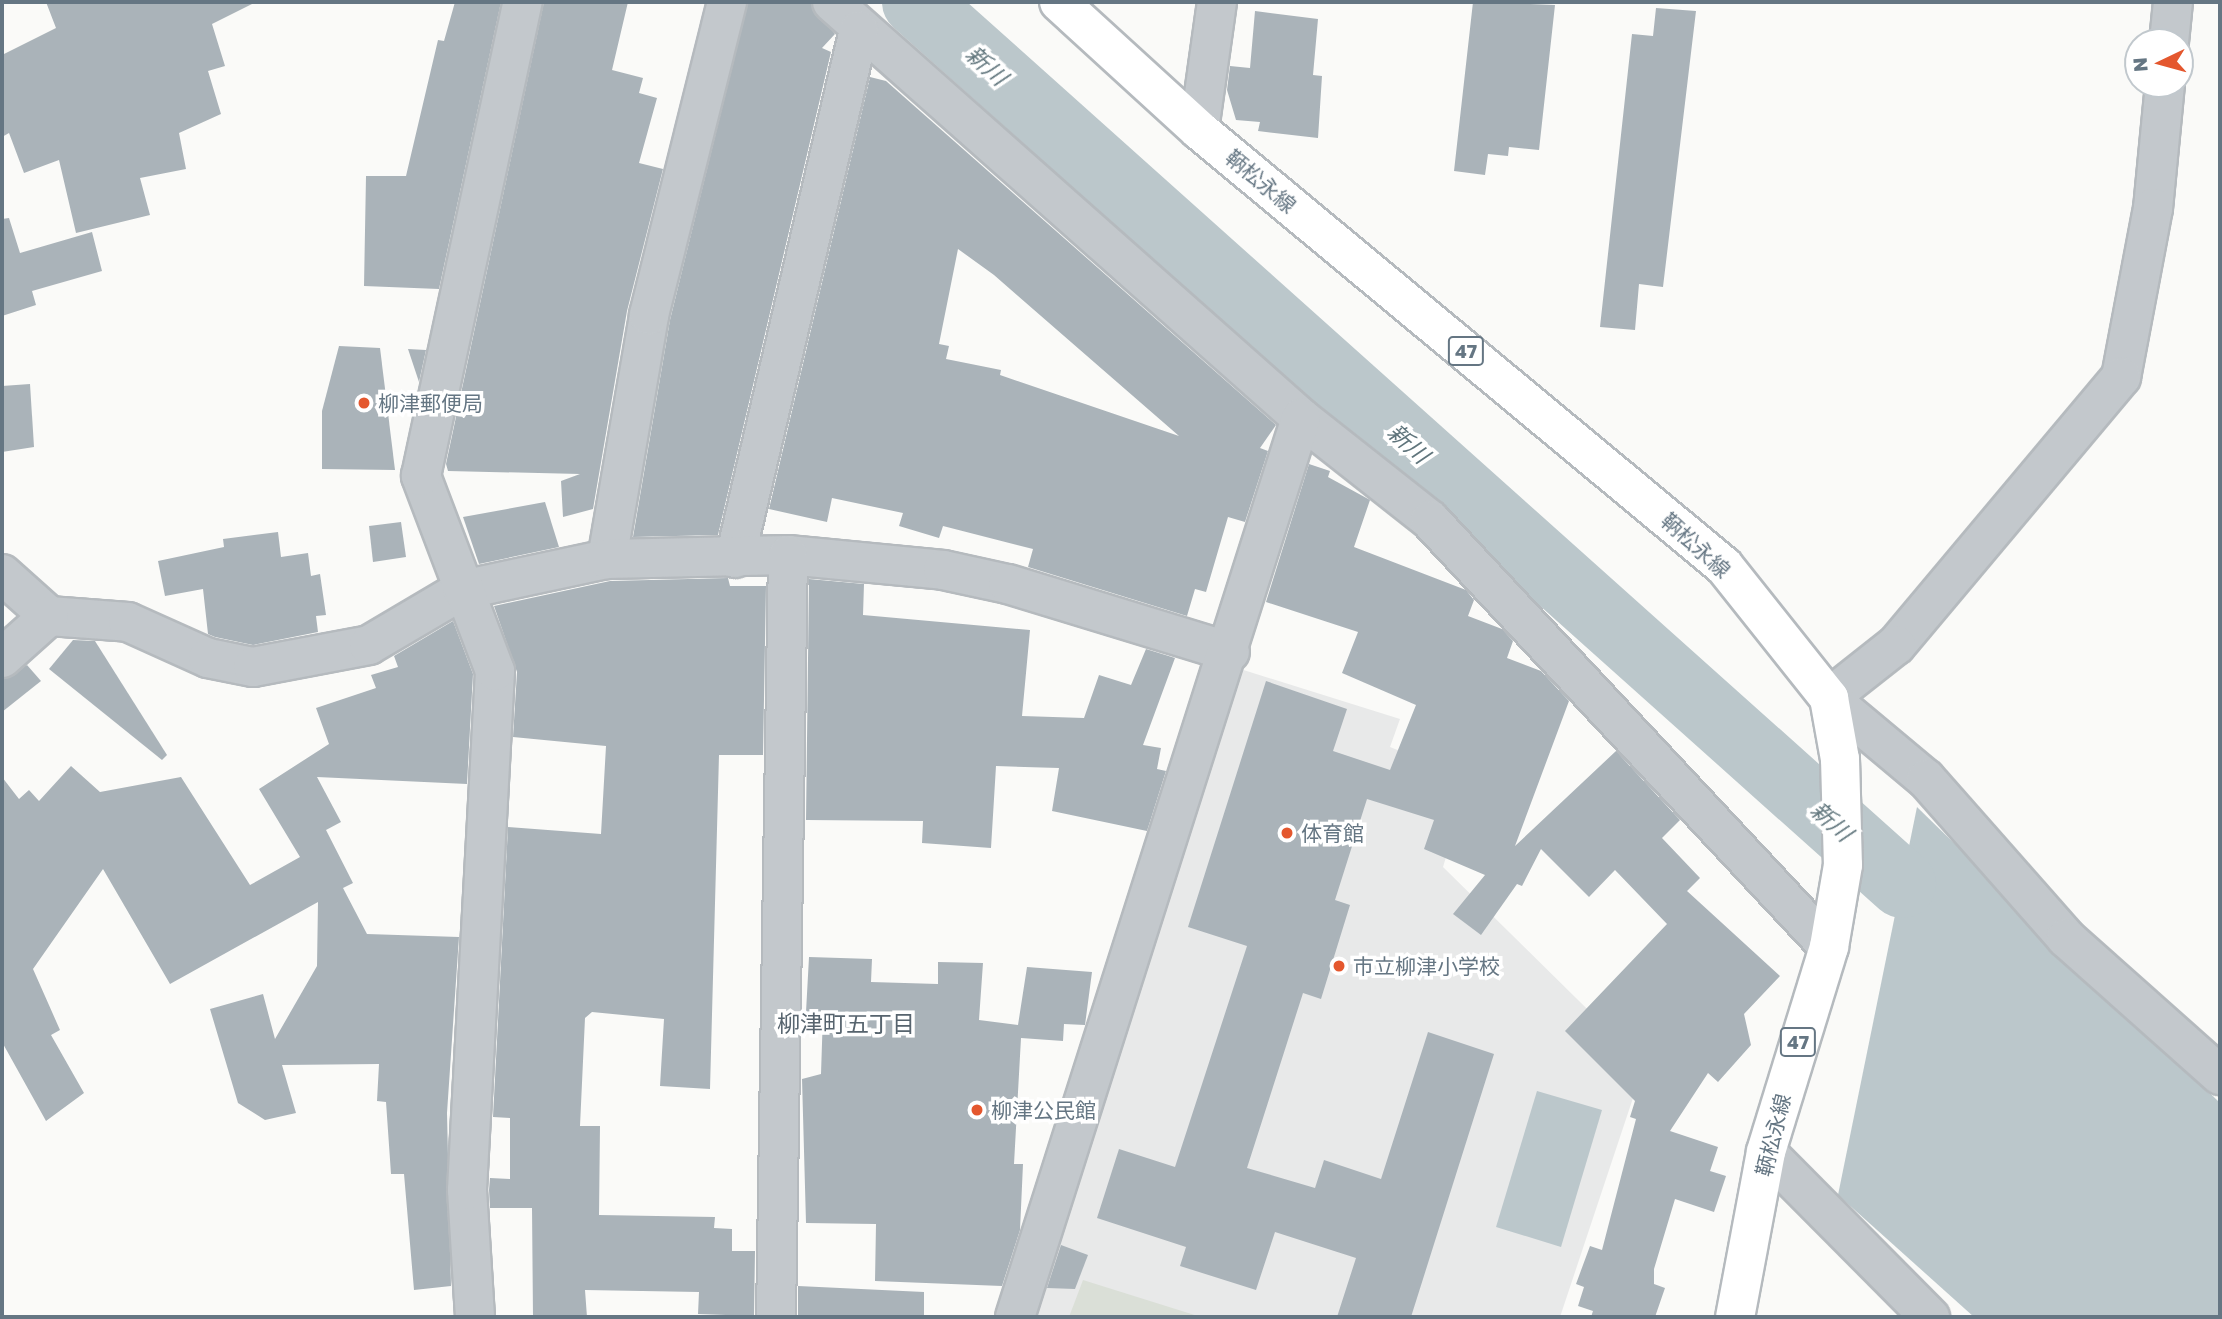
<!DOCTYPE html>
<meta charset="utf-8">
<style>
body{margin:0}
#map{position:relative;width:2222px;height:1319px;overflow:hidden;background:#fafaf8;font-family:"Golos Text","Noto Sans JP",sans-serif}
div>[style]{position:absolute}
[style*='--x']{left:calc(var(--x)*1px);top:calc(var(--y)*1px);width:calc(var(--w)*1px);rotate:calc(var(--a)*1deg)}
.built>*{inset:0;background:#e8e9e9}
.green>*{inset:0;background:#dadfd7}
.water>*{inset:0;background:#bbc7cb}
.river>*{height:68px;margin:-34px;padding:0 34px;transform-origin:34px;border-radius:34px;background:#bbc7cb}
.building>*{inset:0;background:#aab3b9}
.roads{filter:drop-shadow(2px 0 #b5babe) drop-shadow(-2px 0 #b5babe) drop-shadow(0 2px #b5babe) drop-shadow(0 -2px #b5babe)}
.street>*{height:38px;margin:-19px;padding:0 19px;transform-origin:19px;border-radius:19px;background:#c3c8cc}
.primary>*{height:38px;margin:-19px;padding:0 19px;transform-origin:19px;border-radius:19px;background:#fff}
.dots>*{width:19px;height:19px;translate:-50% -50%;box-sizing:border-box;border:4px solid #fff;border-radius:50%}
span{translate:-50% -50%;white-space:nowrap;text-align:center;line-height:1.15;-webkit-text-stroke:7px #fff;paint-order:stroke}
.shield-label span{padding:2px 5px;background:#fff;border:2px solid;border-radius:5px;-webkit-text-stroke-width:0}
.shield-label{font-size:19px;color:#657683;font-weight:700}
.street-label{font-size:21px;color:#657683}
.poi-label{font-size:21px;color:#657683}
.left{translate:0 -50%;text-align:left}
.water-label{font-size:23px;color:#60757c;font-style:italic}
.neighbourhood-label{font-size:23px;color:#57646e}
.frame{position:absolute;inset:0;border:4px solid #657683;pointer-events:none}
.north{position:absolute;left:2124px;top:28px;width:70px;height:70px;box-sizing:border-box;background:#fff;border:2px solid #c1c8cd;border-radius:50%;rotate:265deg;font-size:19px;font-weight:700;line-height:28px;text-align:center;color:#657683}
.north::after{content:'';display:block;margin:auto;width:24px;height:32px;background:#e4572e;clip-path:polygon(50% 0,100% 100%,50% 72%,0 100%)}
</style>
<div id="map">
<div class="built">
<div style="clip-path:polygon(1234px 667px,1400px 719px,1390px 747px,1470px 779px,1443px 867px,1644px 1065px,1560px 1317px,1019px 1317px)"></div>
</div>
<div class="green">
<div style="clip-path:polygon(1083px 1280px,1201px 1317px,1069px 1317px)"></div>
</div>
<div class="water">
<div style="clip-path:polygon(1917px 807px,2220px 1103px,2220px 1317px,1974px 1317px,1838px 1195px)"></div>
<div style="clip-path:polygon(1537px 1091px,1602px 1110px,1561px 1247px,1496px 1227px)"></div>
</div>
<div class="river">
<div style="--x:916;--y:2;--w:1323;--a:41.81"></div>
</div>
<div class="building">
<div style="clip-path:polygon(46px 2px,256px 2px,212px 24px,225px 66px,208px 71px,221px 114px,179px 133px,186px 169px,140px 178px,150px 215px,76px 233px,59px 160px,24px 173px,9px 133px,2px 137px,2px 55px,56px 28px)"></div>
<div style="clip-path:polygon(455px 2px,501px 2px,439px 289px,364px 286px,366px 176px,406px 176px,438px 40px,444px 41px)"></div>
<div style="clip-path:polygon(544px 2px,628px 2px,612px 70px,643px 78px,639px 93px,657px 98px,639px 163px,663px 169px,627px 311px,593px 509px,563px 517px,561px 481px,580px 474px,448px 471px,446px 464px)"></div>
<div style="clip-path:polygon(748px 2px,811px 2px,835px 34px,822px 48px,831px 52px,718px 535px,633px 537px,670px 320px)"></div>
<div style="clip-path:polygon(1473px 2px,1555px 5px,1539px 150px,1509px 147px,1508px 156px,1488px 154px,1485px 175px,1454px 171px)"></div>
<div style="clip-path:polygon(1656px 8px,1696px 11px,1663px 287px,1639px 284px,1635px 330px,1600px 327px,1632px 34px,1653px 36px)"></div>
<div style="clip-path:polygon(1255px 11px,1318px 19px,1313px 75px,1322px 76px,1318px 138px,1258px 131px,1260px 122px,1236px 120px,1227px 90px,1230px 66px,1250px 68px)"></div>
<div style="clip-path:polygon(evenodd,870px 77px,886px 81px,1276px 425px,1260px 448px,1268px 451px,1245px 522px,1228px 517px,1206px 592px,1195px 589px,1187px 616px,1028px 567px,1033px 549px,943px 526px,939px 538px,899px 526px,903px 513px,832px 498px,827px 522px,769px 509px,870px 77px,958px 249px,994px 275px,1179px 436px,1000px 375px,1001px 370px,946px 359px,949px 346px,939px 344px,958px 249px)"></div>
<div style="clip-path:polygon(9px 218px,20px 253px,92px 232px,102px 271px,32px 291px,36px 305px,2px 316px,2px 219px)"></div>
<div style="clip-path:polygon(339px 346px,380px 348px,395px 470px,322px 469px,322px 411px)"></div>
<div style="clip-path:polygon(408px 349px,426px 350px,419px 382px)"></div>
<div style="clip-path:polygon(30px 384px,34px 447px,2px 452px,2px 386px)"></div>
<div style="clip-path:polygon(1309px 464px,1330px 471px,1328px 477px,1370px 500px,1354px 547px,1466px 590px,1474px 600px,1468px 616px,1502px 629px,1513px 641px,1507px 658px,1541px 671px,1569px 701px,1515px 846px,1616px 751px,1680px 820px,1662px 838px,1700px 878px,1687px 891px,1780px 976px,1744px 1014px,1751px 1045px,1718px 1082px,1708px 1073px,1670px 1131px,1718px 1147px,1710px 1171px,1726px 1176px,1714px 1212px,1675px 1199px,1654px 1269px,1654px 1284px,1665px 1288px,1655px 1317px,1591px 1317px,1593px 1311px,1578px 1306px,1584px 1287px,1576px 1284px,1590px 1246px,1602px 1250px,1636px 1119px,1630px 1117px,1635px 1101px,1565px 1031px,1667px 924px,1615px 870px,1589px 897px,1541px 849px,1522px 886px,1517px 884px,1481px 935px,1453px 914px,1485px 875px,1424px 849px,1434px 820px,1367px 799px,1335px 900px,1350px 905px,1321px 999px,1303px 993px,1247px 1168px,1315px 1188px,1324px 1160px,1381px 1179px,1428px 1032px,1494px 1054px,1411px 1317px,1337px 1317px,1356px 1258px,1275px 1232px,1256px 1290px,1180px 1266px,1186px 1247px,1097px 1218px,1119px 1149px,1175px 1167px,1247px 946px,1188px 927px,1266px 681px,1347px 709px,1333px 751px,1390px 770px,1416px 705px,1342px 673px,1358px 632px,1266px 602px)"></div>
<div style="clip-path:polygon(545px 502px,559px 547px,479px 564px,463px 517px)"></div>
<div style="clip-path:polygon(401px 522px,406px 557px,373px 562px,369px 526px)"></div>
<div style="clip-path:polygon(278px 532px,281px 557px,308px 553px,311px 576px,320px 574px,326px 615px,316px 616px,318px 632px,253px 645px,215px 637px,208px 634px,203px 589px,165px 596px,158px 561px,224px 547px,223px 539px)"></div>
<div style="clip-path:polygon(728px 578px,730px 586px,766px 586px,763px 755px,719px 755px,710px 1089px,660px 1086px,664px 1019px,592px 1012px,585px 1018px,580px 1126px,600px 1126px,599px 1215px,715px 1217px,714px 1228px,732px 1229px,732px 1251px,755px 1251px,754px 1316px,698px 1314px,699px 1292px,585px 1290px,587px 1317px,533px 1317px,532px 1208px,490px 1208px,489px 1190px,490px 1178px,510px 1179px,510px 1118px,493px 1117px,508px 827px,601px 834px,606px 746px,513px 737px,517px 672px,494px 606px,610px 581px)"></div>
<div style="clip-path:polygon(809px 579px,864px 584px,863px 615px,1030px 630px,1022px 716px,1084px 718px,1099px 675px,1131px 685px,1146px 649px,1175px 658px,1143px 745px,1161px 748px,1157px 769px,1166px 771px,1147px 831px,1052px 811px,1059px 768px,996px 766px,991px 848px,922px 843px,923px 821px,806px 820px)"></div>
<div style="clip-path:polygon(453px 621px,473px 674px,467px 784px,317px 777px,341px 822px,326px 830px,353px 883px,343px 888px,367px 934px,459px 937px,447px 1113px,451px 1286px,414px 1290px,404px 1174px,391px 1174px,386px 1102px,377px 1101px,379px 1064px,282px 1065px,296px 1113px,265px 1120px,238px 1103px,210px 1009px,263px 994px,275px 1039px,317px 966px,318px 902px,170px 984px,103px 869px,33px 969px,60px 1030px,51px 1035px,84px 1093px,46px 1121px,2px 1042px,2px 777px,19px 799px,29px 790px,39px 801px,71px 766px,100px 792px,181px 777px,250px 885px,300px 857px,259px 789px,329px 744px,316px 708px,376px 688px,371px 675px,398px 667px,394px 656px)"></div>
<div style="clip-path:polygon(73px 640px,95px 641px,167px 755px,162px 760px,49px 669px)"></div>
<div style="clip-path:polygon(27px 665px,41px 681px,2px 712px,2px 679px)"></div>
<div style="clip-path:polygon(809px 957px,872px 959px,871px 982px,938px 984px,938px 962px,983px 963px,979px 1020px,1018px 1025px,1027px 967px,1092px 972px,1085px 1025px,1064px 1024px,1063px 1041px,1021px 1038px,1014px 1164px,1023px 1164px,1020px 1230px,1002px 1286px,875px 1281px,876px 1224px,806px 1223px,802px 1079px,821px 1074px,823px 1013px,806px 1012px)"></div>
<div style="clip-path:polygon(1061px 1245px,1088px 1255px,1075px 1289px,1047px 1288px)"></div>
<div style="clip-path:polygon(798px 1286px,924px 1292px,924px 1317px,798px 1317px)"></div>
</div>
<div class="roads">
<div class="street">
<div style="--x:832;--y:2;--w:627;--a:41.57"></div>
<div style="--x:1301;--y:418;--w:164;--a:38.3"></div>
<div style="--x:1430;--y:520;--w:584;--a:46.94"></div>
<div style="--x:2169;--y:42;--w:40;--a:-84.3"></div>
<div style="--x:2165;--y:84;--w:125;--a:95.5"></div>
<div style="--x:2153;--y:208;--w:172;--a:100.7"></div>
<div style="--x:2121;--y:377;--w:350;--a:130"></div>
<div style="--x:1896;--y:645;--w:85;--a:141.7"></div>
<div style="--x:1829;--y:698;--w:126;--a:39.9"></div>
<div style="--x:1926;--y:779;--w:212;--a:48.6"></div>
<div style="--x:2066;--y:938;--w:206;--a:41.7"></div>
<div style="--x:1199;--y:130;--w:129;--a:-82"></div>
<div style="--x:735;--y:558;--w:542;--a:-76.78"></div>
<div style="--x:607;--y:559;--w:248;--a:-80.2"></div>
<div style="--x:649;--y:315;--w:323;--a:-76"></div>
<div style="--x:2;--y:574;--w:63;--a:41.8"></div>
<div style="--x:49;--y:616;--w:79;--a:4.3"></div>
<div style="--x:128;--y:622;--w:88;--a:24.2"></div>
<div style="--x:208;--y:658;--w:46;--a:11.3"></div>
<div style="--x:253;--y:667;--w:118;--a:-10.7"></div>
<div style="--x:369;--y:645;--w:108;--a:-30.6"></div>
<div style="--x:462;--y:590;--w:148;--a:-12.1"></div>
<div style="--x:607;--y:559;--w:181;--a:-1.3"></div>
<div style="--x:788;--y:555;--w:156;--a:5.5"></div>
<div style="--x:943;--y:570;--w:66;--a:12.2"></div>
<div style="--x:1008;--y:584;--w:232;--a:17"></div>
<div style="--x:2;--y:658;--w:63;--a:-41.8"></div>
<div style="--x:1766;--y:1152;--w:233;--a:45.2"></div>
<div style="--x:475;--y:1317;--w:127;--a:-93.6"></div>
<div style="--x:467;--y:1190;--w:520;--a:-86.91"></div>
<div style="--x:495;--y:671;--w:209;--a:-110.8"></div>
<div style="--x:421;--y:476;--w:485;--a:-77.9"></div>
<div style="--x:776;--y:1317;--w:762;--a:-89.1"></div>
<div style="--x:1015;--y:1317;--w:943;--a:-72.35"></div>
</div>
<div class="primary">
<div style="--x:1059;--y:2;--w:190;--a:42.4"></div>
<div style="--x:1199;--y:130;--w:682;--a:39.71"></div>
<div style="--x:1724;--y:566;--w:169;--a:51.5"></div>
<div style="--x:1829;--y:698;--w:62;--a:79.8"></div>
<div style="--x:1840;--y:759;--w:106;--a:88.4"></div>
<div style="--x:1843;--y:865;--w:83;--a:99.7"></div>
<div style="--x:1829;--y:947;--w:214;--a:107.1"></div>
<div style="--x:1766;--y:1152;--w:168;--a:100.6"></div>
</div>
</div>
<div class="dots">
<div style="left:364px;top:403px;background:#e4572e"></div>
<div style="left:1287px;top:833px;background:#e4572e"></div>
<div style="left:1339px;top:966px;background:#e4572e"></div>
<div style="left:977px;top:1110px;background:#e4572e"></div>
</div>
<div class="shield-label">
<span style="left:1466px;top:351px">47</span>
<span style="left:1798px;top:1042px">47</span>
</div>
<div class="street-label">
<span style="left:1261px;top:181px;rotate:40deg">鞆松永線</span>
<span style="left:1696px;top:545px;rotate:42deg">鞆松永線</span>
<span style="left:1773px;top:1135px;rotate:-76deg">鞆松永線</span>
</div>
<div class="poi-label">
<span class="left" style="left:378px;top:403px">柳津郵便局</span>
<span class="left" style="left:1301px;top:833px">体育館</span>
<span class="left" style="left:1353px;top:966px">市立柳津小学校</span>
<span class="left" style="left:991px;top:1110px">柳津公民館</span>
</div>
<div class="water-label">
<span style="left:987px;top:65px;rotate:42deg">新川</span>
<span style="left:1409px;top:443px;rotate:42deg">新川</span>
<span style="left:1832px;top:821px;rotate:42deg">新川</span>
</div>
<div class="neighbourhood-label">
<span style="left:846px;top:1023px">柳津町五丁目</span>
</div>
<div class="frame"></div>
<div class="north">N</div>
</div>
